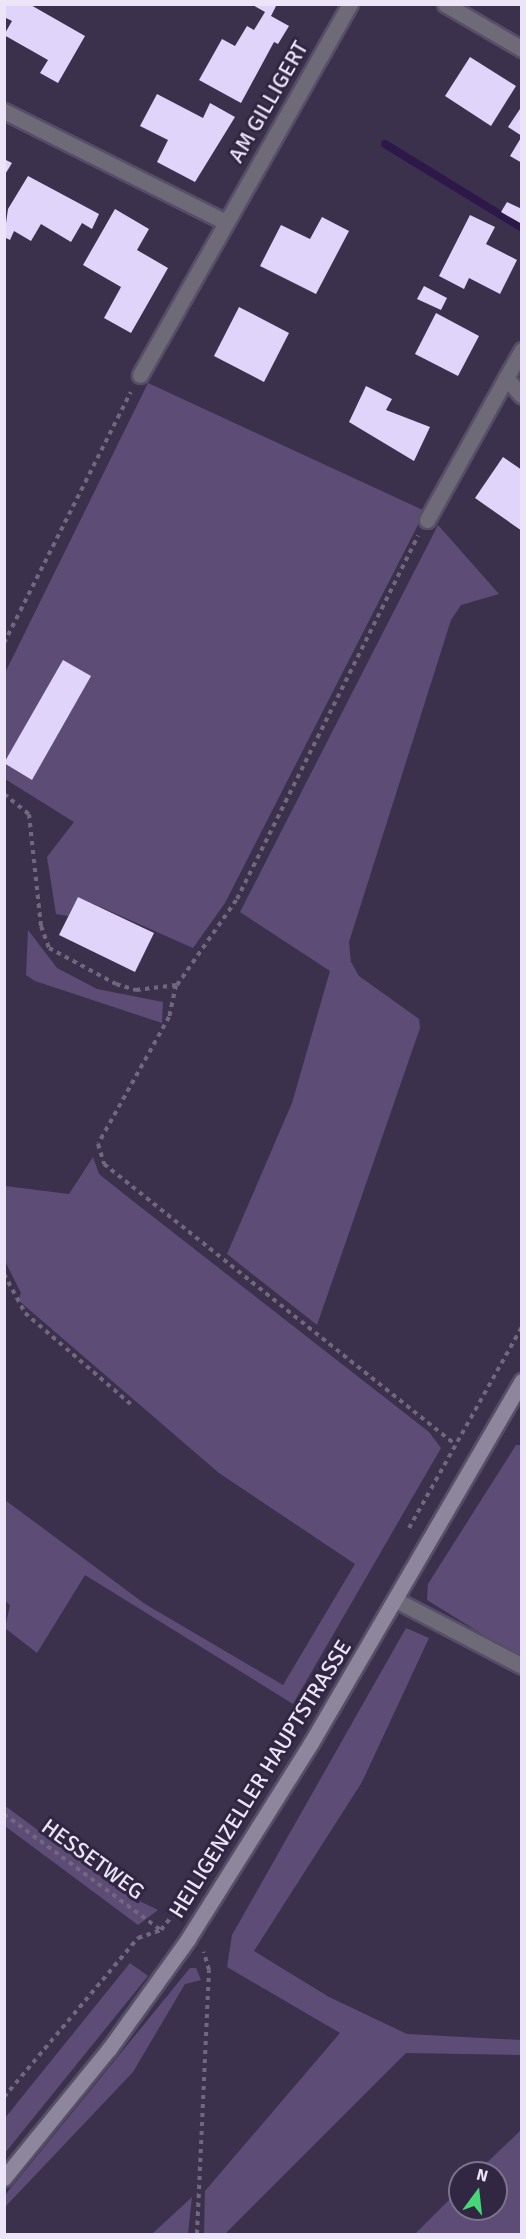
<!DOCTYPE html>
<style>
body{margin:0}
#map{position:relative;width:526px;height:2239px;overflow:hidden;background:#3b314c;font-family:Signika,sans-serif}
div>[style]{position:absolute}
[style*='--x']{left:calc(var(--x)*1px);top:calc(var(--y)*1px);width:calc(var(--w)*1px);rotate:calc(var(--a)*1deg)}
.green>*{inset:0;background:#5d4d76}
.stream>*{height:8px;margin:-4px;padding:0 4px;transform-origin:4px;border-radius:4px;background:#2e184a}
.building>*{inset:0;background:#e1d4fa}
.path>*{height:4px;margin-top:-2px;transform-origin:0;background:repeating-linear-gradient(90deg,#716880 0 4.5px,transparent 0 9px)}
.roads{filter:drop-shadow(2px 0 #574e67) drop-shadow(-2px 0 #574e67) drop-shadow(0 2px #574e67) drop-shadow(0 -2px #574e67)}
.lane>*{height:15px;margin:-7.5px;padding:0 7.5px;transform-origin:7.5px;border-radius:7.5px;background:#6f6a78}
.street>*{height:15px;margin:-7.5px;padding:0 7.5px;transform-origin:7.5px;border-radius:7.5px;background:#6f6a78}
.secondary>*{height:15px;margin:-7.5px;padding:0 7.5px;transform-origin:7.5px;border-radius:7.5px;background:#8e869c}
span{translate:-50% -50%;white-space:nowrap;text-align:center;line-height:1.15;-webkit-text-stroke:6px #312742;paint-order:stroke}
.street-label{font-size:22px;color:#ebe5f7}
.frame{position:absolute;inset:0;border:6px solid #ebe5f7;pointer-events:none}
.north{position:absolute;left:448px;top:2161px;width:60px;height:60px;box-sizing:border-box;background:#312742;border:2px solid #7b738a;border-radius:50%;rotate:15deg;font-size:16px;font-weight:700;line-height:24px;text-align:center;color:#ebe5f7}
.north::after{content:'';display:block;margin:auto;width:21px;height:27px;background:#46d779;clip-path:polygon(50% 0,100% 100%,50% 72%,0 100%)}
</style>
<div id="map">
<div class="green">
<div style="clip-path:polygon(148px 383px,425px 511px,225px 903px,193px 948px,78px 897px,68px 916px,56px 914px,47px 857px,74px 822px,5px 779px,5px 673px)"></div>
<div style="clip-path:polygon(438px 525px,499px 594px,461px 605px,451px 620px,349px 942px,351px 962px,359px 976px,419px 1019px,420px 1028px,317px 1325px,227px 1254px,292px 1103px,330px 971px,240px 912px)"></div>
<div style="clip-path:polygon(28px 930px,57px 968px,97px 989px,163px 1002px,162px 1023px,35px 981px,26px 975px)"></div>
<div style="clip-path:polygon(93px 1157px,99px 1174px,129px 1198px,429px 1432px,441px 1448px,293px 1704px,85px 1575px,37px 1653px,5px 1628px,10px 1605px,5px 1601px,5px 1500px,145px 1604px,283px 1685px,355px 1564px,219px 1473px,18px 1300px,21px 1293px,5px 1261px,5px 1186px,69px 1194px)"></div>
<div style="clip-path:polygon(516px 1445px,521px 1445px,521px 1658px,427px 1600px,428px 1584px)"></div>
<div style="clip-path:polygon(406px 1628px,429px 1638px,362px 1782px,254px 1951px,329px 1997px,407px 2034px,521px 2040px,521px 2055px,406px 2053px,225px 2234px,204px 2234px,205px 2191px,340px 2033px,227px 1967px,232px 1935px)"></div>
<div style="clip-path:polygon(4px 1805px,123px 1893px,158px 1910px,138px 1925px,5px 1826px)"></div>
<div style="clip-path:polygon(130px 1963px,148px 1976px,5px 2153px,5px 2118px)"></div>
<div style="clip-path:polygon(190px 1968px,196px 1968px,201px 1980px,185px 1984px,133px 2072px,5px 2207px,5px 2195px)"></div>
<div style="clip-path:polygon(521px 2130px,521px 2234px,415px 2234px,460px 2189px,460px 2209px,496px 2209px,496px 2173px,476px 2173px)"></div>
<div style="clip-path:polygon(192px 2197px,188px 2234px,152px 2234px)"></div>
</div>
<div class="stream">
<div style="--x:385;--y:144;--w:161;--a:31.5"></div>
</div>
<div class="building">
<div style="clip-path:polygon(6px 4px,29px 4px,85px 36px,58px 83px,40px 73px,48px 60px,4px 35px,12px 21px,4px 17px)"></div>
<div style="clip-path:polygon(251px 4px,277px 4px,271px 16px,289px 26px,278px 44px,274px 42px,241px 103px,199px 80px,222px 39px,235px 46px,247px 26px,254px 30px,265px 12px)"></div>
<div style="clip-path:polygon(470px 57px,516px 86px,491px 126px,445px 96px)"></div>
<div style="clip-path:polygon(157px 94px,203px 118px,210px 103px,235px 117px,195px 182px,157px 162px,168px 140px,140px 126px)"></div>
<div style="clip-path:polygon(522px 106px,522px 136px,508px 127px)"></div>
<div style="clip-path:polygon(522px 136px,522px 163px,510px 156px)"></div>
<div style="clip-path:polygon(4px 159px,12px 163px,4px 176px)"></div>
<div style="clip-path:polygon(28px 176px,99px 214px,92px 229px,82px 223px,71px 242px,41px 224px,31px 241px,14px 231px,10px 240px,4px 237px,8px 209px)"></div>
<div style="clip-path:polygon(507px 202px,522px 209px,522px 224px,501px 212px)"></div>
<div style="clip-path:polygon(115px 209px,149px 229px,137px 250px,168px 268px,131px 333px,104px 318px,121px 287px,83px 265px)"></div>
<div style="clip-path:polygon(470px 215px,495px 227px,486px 244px,517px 260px,500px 294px,469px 278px,464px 289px,439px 276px)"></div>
<div style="clip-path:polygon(322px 217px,349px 231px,316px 294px,260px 266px,281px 225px,310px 239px)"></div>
<div style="clip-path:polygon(424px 286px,447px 298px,441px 310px,417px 299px)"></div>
<div style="clip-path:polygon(239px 307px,289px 333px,264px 382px,214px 356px)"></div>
<div style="clip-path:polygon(436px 313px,479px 336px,458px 376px,415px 354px)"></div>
<div style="clip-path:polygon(366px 386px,392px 399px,386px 410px,430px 427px,414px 461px,349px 422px)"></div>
<div style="clip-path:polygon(503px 457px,522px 470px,522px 531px,475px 498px)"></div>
<div style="clip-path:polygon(63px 660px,91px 676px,32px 780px,4px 763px)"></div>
<div style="clip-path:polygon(78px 897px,154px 933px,135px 972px,59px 935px)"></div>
</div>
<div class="path">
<div style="--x:4;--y:643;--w:281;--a:-63.2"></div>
<div style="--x:4;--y:794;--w:32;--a:39"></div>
<div style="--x:29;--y:814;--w:113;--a:83.9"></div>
<div style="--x:41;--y:926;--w:23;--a:70"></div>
<div style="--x:49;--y:948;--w:76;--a:28.2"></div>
<div style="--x:116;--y:984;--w:21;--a:17"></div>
<div style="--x:136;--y:990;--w:41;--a:-7"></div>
<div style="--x:177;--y:985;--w:105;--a:-55.1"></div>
<div style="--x:237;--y:899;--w:406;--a:-63.5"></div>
<div style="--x:176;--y:985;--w:33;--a:102"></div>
<div style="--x:169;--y:1017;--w:145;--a:119.2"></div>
<div style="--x:98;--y:1144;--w:21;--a:73"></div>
<div style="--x:104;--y:1164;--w:450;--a:38.6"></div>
<div style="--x:4;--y:1274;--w:44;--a:61.7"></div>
<div style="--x:25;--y:1313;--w:144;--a:40.8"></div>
<div style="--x:409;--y:1528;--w:231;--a:-60.7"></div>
<div style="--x:4;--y:1814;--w:195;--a:36.5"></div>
<div style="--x:4;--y:2097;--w:208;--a:-49.9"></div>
<div style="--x:138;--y:1938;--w:24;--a:-19"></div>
<div style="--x:161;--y:1930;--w:31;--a:-52"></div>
<div style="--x:197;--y:2234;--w:264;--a:-87.4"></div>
<div style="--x:209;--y:1970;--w:19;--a:-106"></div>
</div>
<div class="roads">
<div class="lane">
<div style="--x:396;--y:1600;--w:142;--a:27.6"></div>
</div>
<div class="street">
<div style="--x:445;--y:4;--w:89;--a:30.3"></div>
<div style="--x:4;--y:111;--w:246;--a:26.6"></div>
<div style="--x:522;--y:350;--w:32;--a:120"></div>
<div style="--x:506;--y:378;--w:24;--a:48"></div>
<div style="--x:140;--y:375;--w:426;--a:-60.5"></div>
<div style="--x:427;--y:520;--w:162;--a:-60.9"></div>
</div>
<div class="secondary">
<div style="--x:4;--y:2178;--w:166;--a:-50.9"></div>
<div style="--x:109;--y:2049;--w:135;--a:-54.3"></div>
<div style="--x:188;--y:1939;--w:231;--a:-57.9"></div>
<div style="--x:311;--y:1743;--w:419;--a:-59.8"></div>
</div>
</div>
<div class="street-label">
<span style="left:268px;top:102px;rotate:-60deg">AM GILLIGERT</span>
<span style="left:260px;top:1779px;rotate:-58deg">HEILIGENZELLER HAUPTSTRASSE</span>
<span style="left:93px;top:1859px;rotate:36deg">HESSETWEG</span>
</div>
<div class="frame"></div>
<div class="north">N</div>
</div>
